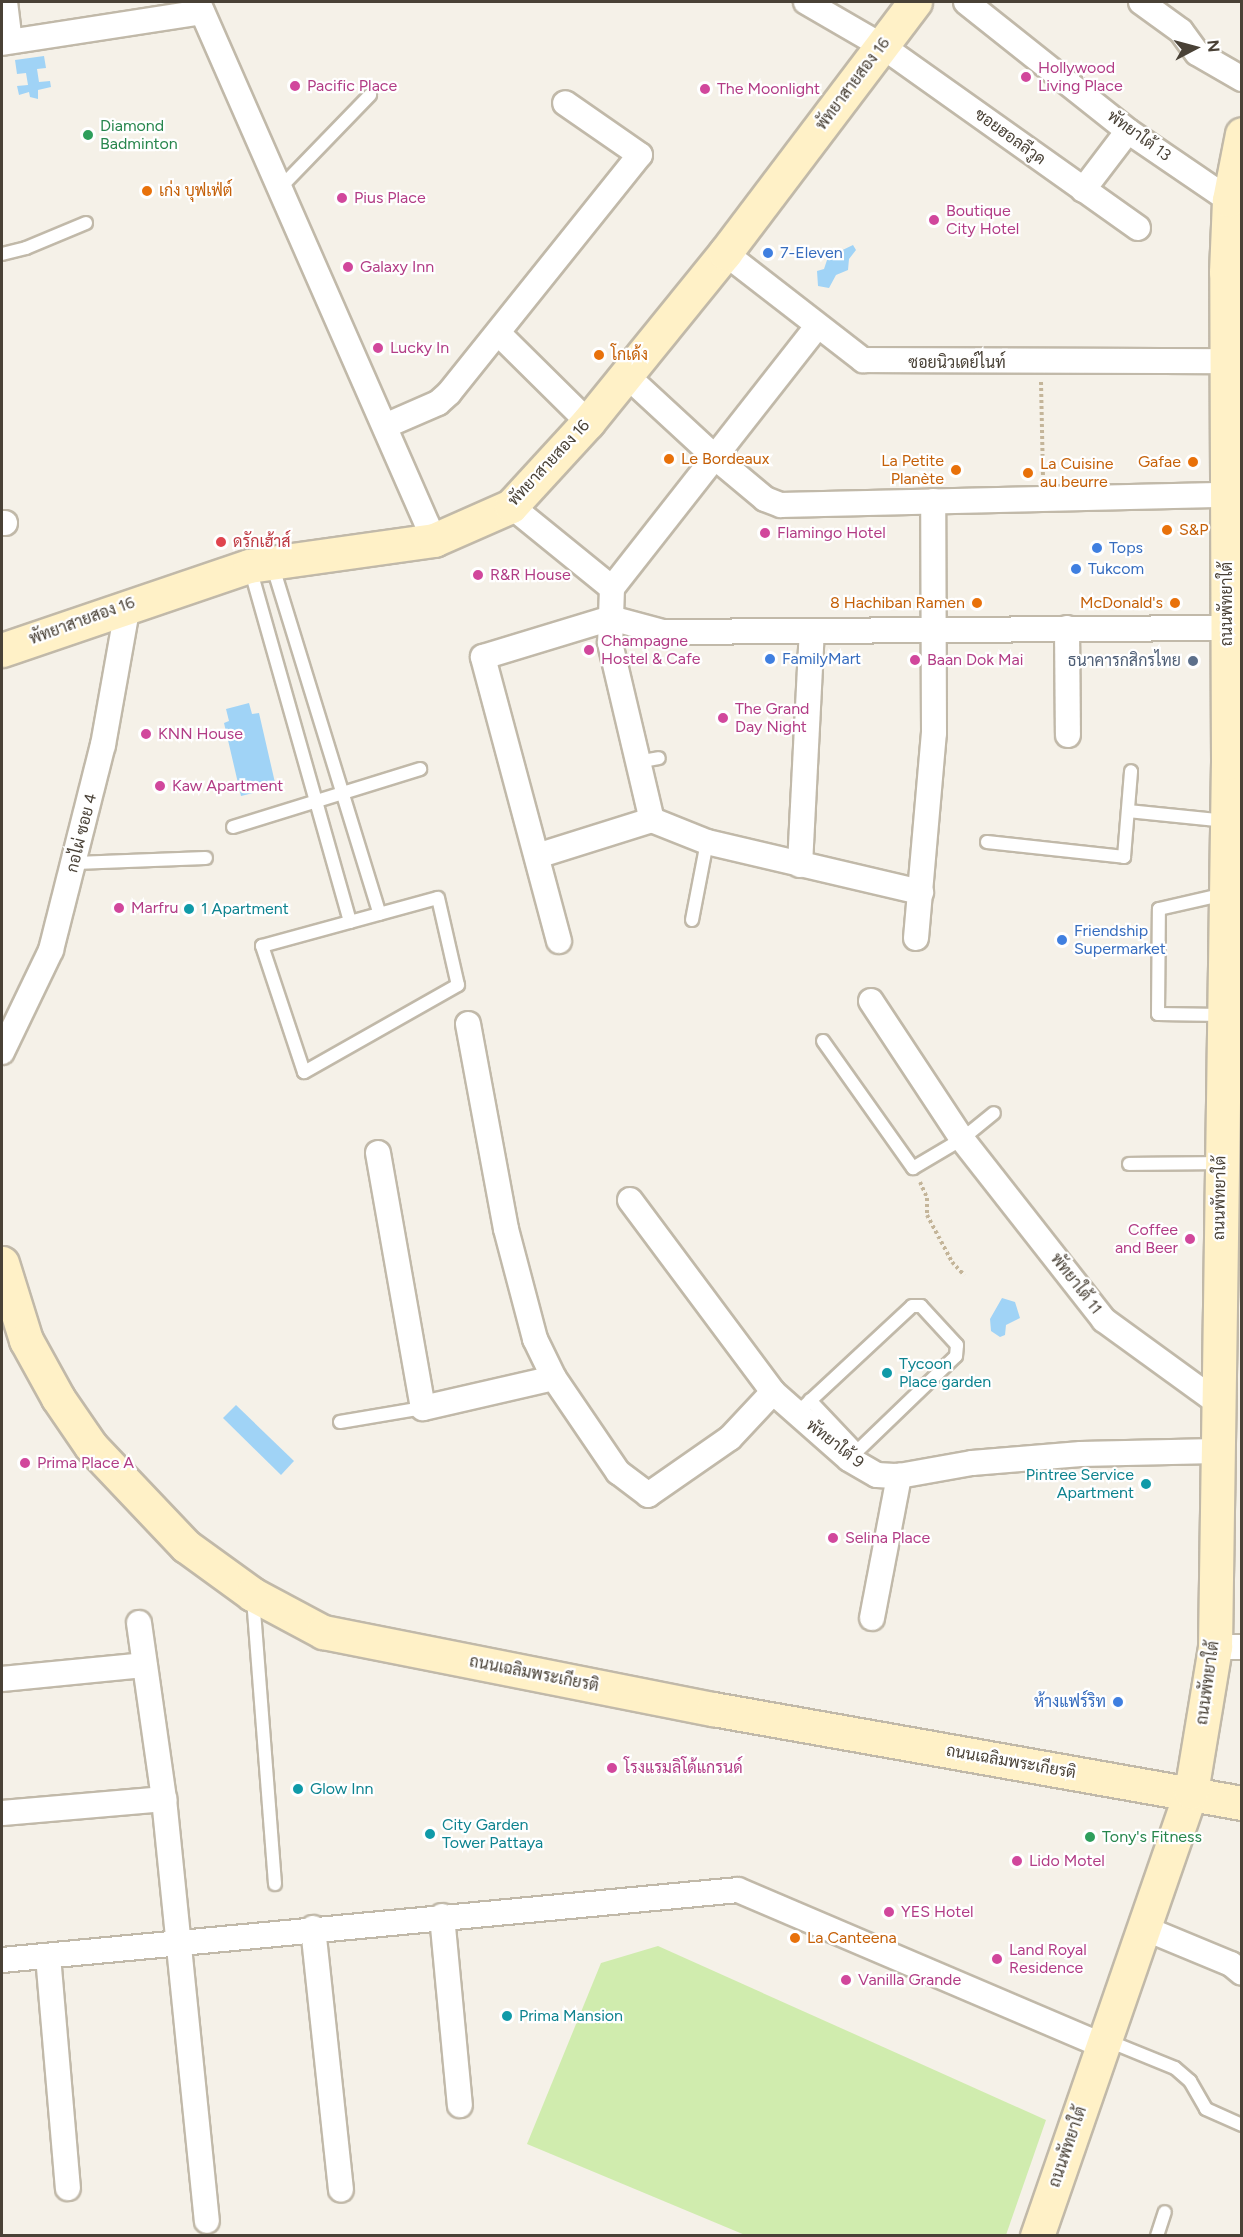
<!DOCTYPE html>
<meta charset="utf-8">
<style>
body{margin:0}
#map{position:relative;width:1243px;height:2237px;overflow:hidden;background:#f5f1e8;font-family:Figtree,Sarabun,sans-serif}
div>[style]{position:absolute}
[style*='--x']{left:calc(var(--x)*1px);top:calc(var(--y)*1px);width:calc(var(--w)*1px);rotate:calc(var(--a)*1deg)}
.green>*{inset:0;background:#d0ecae}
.water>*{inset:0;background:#a0d3f6}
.path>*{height:4px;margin-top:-2px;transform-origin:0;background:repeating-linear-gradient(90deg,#c4b599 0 3px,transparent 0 6px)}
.roads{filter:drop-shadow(2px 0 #c1b9a9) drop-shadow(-2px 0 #c1b9a9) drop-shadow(0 2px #c1b9a9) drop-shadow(0 -2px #c1b9a9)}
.lane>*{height:12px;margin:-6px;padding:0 6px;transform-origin:6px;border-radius:6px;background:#fff}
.street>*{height:24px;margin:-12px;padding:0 12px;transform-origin:12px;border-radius:12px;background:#fff}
.secondary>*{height:33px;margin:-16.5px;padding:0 16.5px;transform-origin:16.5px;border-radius:16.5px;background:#fff1c7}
.dots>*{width:16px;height:16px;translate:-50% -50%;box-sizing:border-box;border:3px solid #fff;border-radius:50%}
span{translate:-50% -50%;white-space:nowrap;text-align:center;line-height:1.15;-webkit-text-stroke:4.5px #fff;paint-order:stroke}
.hotel-label{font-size:16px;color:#b23c85}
.left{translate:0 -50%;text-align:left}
.right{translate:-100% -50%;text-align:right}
.street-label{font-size:16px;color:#494136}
.leisure-label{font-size:16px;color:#27864d}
.food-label{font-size:16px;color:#c56008}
.shop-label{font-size:16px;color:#366cbe}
.health-label{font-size:16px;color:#be3a42}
.service-label{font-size:16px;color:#4e5e75}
.culture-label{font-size:16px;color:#0d838f}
.frame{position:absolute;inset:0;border:3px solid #494136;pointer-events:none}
.north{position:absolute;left:1165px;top:18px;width:60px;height:60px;-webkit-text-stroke:4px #fff;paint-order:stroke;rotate:84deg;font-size:16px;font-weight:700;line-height:24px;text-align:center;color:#494136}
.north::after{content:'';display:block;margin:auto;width:21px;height:27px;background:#494136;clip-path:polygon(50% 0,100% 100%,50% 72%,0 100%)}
</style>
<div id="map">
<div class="green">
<div style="clip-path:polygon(658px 1946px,1046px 2120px,1006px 2235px,745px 2235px,527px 2144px,601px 1963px)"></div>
</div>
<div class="water">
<div style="clip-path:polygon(44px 56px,46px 68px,37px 69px,39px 82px,50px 81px,51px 87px,38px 90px,38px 99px,30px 97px,29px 92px,19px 95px,17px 86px,28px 85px,26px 73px,17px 74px,15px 60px)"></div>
<div style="clip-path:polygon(853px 245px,856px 250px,849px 259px,848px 270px,836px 275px,829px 288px,818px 286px,817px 271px,824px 269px,828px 257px)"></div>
<div style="clip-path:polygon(249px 703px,252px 714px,259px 713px,276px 787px,241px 796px,224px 723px,229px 721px,226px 709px)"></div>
<div style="clip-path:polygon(1002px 1298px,1015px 1302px,1020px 1318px,1006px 1325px,1005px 1335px,1000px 1337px,991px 1331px,990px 1319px)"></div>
<div style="clip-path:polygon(236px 1405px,294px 1461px,281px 1475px,223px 1418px)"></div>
</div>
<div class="path">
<div style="--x:1041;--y:382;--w:98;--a:88.8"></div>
<div style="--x:920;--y:1182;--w:17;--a:66"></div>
<div style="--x:927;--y:1198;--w:17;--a:90"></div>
<div style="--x:927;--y:1215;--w:53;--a:62"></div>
<div style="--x:952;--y:1262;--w:18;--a:47"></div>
</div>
<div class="roads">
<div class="lane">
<div style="--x:279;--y:189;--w:131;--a:-45.9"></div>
<div style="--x:2;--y:254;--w:25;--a:-14"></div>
<div style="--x:26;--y:248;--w:65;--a:-22.6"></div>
<div style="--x:272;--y:564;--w:366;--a:72.9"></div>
<div style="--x:250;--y:568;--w:368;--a:74.2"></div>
<div style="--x:637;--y:762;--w:22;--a:-10"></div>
<div style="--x:1128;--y:811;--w:99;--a:5.8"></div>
<div style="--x:233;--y:827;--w:196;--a:-17.2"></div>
<div style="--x:987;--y:842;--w:138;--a:6.2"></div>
<div style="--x:1124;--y:857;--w:86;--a:-85.3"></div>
<div style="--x:75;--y:863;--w:131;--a:-2.2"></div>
<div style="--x:438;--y:898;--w:89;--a:77.1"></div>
<div style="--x:458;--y:985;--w:177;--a:150.5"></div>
<div style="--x:304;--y:1072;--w:133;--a:-108.4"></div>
<div style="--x:262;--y:946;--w:182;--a:-15.3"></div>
<div style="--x:692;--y:920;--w:79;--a:-79.1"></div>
<div style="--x:1222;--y:1015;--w:64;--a:-179.1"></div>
<div style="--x:1158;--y:1014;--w:105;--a:-89.5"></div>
<div style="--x:1159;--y:909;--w:68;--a:-12.8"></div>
<div style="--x:823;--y:1041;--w:156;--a:54.7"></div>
<div style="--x:913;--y:1168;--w:57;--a:-30.6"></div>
<div style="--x:962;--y:1139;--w:41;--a:-39.1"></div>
<div style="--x:1129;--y:1164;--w:92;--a:-0.6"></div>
<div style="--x:810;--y:1400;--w:70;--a:46.7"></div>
<div style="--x:797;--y:1413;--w:157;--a:-42.9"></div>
<div style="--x:912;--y:1306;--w:9;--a:0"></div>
<div style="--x:921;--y:1306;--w:53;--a:47.3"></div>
<div style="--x:957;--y:1345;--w:11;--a:95"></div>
<div style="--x:956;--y:1356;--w:149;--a:136.1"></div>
<div style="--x:340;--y:1422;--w:84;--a:-9.6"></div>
<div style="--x:253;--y:1598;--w:287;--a:85.6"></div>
<div style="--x:1106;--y:2040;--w:74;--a:22.1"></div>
<div style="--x:1175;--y:2068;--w:20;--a:41"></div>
<div style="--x:1190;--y:2081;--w:32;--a:60"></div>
<div style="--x:1206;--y:2109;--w:39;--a:24"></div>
<div style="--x:1157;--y:2236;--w:25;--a:-72"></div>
</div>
<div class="street">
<div style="--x:5;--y:2;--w:39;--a:83"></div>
<div style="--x:198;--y:2;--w:587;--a:66.31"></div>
<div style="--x:806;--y:2;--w:88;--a:30.1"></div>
<div style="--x:882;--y:46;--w:314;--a:35.4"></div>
<div style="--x:966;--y:2;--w:207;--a:38.5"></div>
<div style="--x:1128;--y:131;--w:122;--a:34.3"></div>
<div style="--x:1141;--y:2;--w:49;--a:35.9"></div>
<div style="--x:1181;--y:31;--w:27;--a:54"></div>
<div style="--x:1197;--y:53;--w:52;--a:30"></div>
<div style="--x:2;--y:43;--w:202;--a:-8.8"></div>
<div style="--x:1083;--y:190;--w:74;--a:-52.7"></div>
<div style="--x:725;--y:253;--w:175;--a:37.8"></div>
<div style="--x:863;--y:360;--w:363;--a:0.2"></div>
<div style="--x:498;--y:333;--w:127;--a:44.7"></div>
<div style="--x:626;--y:375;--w:122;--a:42.7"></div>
<div style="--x:716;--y:458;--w:64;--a:39.9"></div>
<div style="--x:765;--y:499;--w:17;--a:21"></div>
<div style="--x:781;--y:505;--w:446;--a:-1.3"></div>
<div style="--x:385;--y:426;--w:58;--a:-23.5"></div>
<div style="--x:438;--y:403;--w:15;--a:-42"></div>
<div style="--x:449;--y:393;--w:305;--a:-51.3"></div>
<div style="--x:640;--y:155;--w:91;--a:-145.3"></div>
<div style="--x:511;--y:506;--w:130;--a:39.1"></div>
<div style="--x:612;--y:588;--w:30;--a:92"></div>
<div style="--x:611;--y:618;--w:54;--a:15.1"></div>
<div style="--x:663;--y:632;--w:564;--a:-0.41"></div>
<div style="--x:2;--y:523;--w:3;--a:0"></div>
<div style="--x:612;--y:588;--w:332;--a:-51.9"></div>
<div style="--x:1067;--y:628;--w:107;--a:89.5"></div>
<div style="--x:537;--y:856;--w:121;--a:-17.4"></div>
<div style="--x:652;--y:820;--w:59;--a:21.8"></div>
<div style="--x:707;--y:842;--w:220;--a:13.2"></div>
<div style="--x:800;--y:865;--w:234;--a:-87.1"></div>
<div style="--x:916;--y:938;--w:206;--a:-85"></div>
<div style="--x:934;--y:733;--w:232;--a:-90.2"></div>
<div style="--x:559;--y:941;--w:294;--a:-105"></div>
<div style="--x:483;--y:657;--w:134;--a:-16.9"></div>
<div style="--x:611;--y:618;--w:25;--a:92"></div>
<div style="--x:610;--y:643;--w:182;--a:76.7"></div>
<div style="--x:871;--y:1001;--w:165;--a:56.6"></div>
<div style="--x:962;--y:1139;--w:230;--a:51.9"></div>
<div style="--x:1104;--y:1320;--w:140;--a:36"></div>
<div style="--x:468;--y:1024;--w:208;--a:79.5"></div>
<div style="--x:506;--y:1229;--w:114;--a:75.2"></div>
<div style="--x:535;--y:1339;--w:43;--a:64"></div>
<div style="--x:554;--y:1378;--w:114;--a:55.8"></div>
<div style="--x:618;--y:1472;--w:38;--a:37"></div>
<div style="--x:648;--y:1495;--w:100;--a:-34.8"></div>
<div style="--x:730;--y:1438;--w:63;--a:-46.9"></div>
<div style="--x:2;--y:1052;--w:113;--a:-64.3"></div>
<div style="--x:51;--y:950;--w:211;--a:-75.8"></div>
<div style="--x:103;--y:745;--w:143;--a:-79.9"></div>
<div style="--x:378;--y:1153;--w:259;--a:80"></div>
<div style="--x:423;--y:1408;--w:134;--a:-12.9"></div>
<div style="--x:630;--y:1200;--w:239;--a:53.3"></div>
<div style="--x:773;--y:1392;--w:101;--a:41.4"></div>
<div style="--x:849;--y:1459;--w:32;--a:30"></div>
<div style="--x:877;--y:1475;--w:22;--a:3"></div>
<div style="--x:899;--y:1476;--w:74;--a:-10.1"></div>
<div style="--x:972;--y:1463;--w:109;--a:-4.7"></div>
<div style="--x:1081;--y:1454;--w:135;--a:-1.3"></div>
<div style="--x:872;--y:1618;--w:145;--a:-79.2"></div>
<div style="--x:139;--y:1623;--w:178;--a:81.9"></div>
<div style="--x:164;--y:1799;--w:424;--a:84.2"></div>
<div style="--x:1215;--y:1647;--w:27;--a:0"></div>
<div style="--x:2;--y:1679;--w:143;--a:-5.6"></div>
<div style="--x:2;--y:1813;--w:163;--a:-4.9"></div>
<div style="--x:442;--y:1916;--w:190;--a:84.6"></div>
<div style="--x:313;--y:1928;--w:263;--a:83.9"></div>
<div style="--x:1144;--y:1928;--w:94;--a:22.5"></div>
<div style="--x:1231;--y:1964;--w:14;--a:39"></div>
<div style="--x:48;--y:1956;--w:233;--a:85.1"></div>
<div style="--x:2;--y:1960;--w:739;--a:-5.43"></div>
<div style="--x:738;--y:1890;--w:397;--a:23.1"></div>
</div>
<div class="secondary">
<div style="--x:2;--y:650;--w:261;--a:-18.8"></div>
<div style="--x:249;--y:566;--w:187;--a:-8"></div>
<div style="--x:434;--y:540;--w:84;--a:-23.8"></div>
<div style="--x:511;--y:506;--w:114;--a:-47.5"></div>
<div style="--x:588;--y:422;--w:218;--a:-51"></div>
<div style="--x:725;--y:253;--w:315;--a:-52.9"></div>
<div style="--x:2;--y:1263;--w:81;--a:72.7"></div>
<div style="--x:26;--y:1340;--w:66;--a:61.1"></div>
<div style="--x:58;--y:1398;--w:58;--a:55.5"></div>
<div style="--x:91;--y:1446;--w:138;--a:46.5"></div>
<div style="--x:186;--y:1546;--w:82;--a:36"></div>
<div style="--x:252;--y:1594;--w:81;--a:28.2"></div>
<div style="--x:323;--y:1632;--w:398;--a:11.2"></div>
<div style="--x:713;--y:1709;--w:537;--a:10.08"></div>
<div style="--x:1037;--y:2236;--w:470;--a:-70.9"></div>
<div style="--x:1191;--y:1792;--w:147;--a:-80.6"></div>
<div style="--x:1215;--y:1647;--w:884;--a:-89.16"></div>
<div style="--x:1228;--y:763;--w:491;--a:-90.2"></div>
<div style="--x:1226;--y:272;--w:72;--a:-87.6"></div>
<div style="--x:1229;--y:200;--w:67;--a:-78.9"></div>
</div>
</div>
<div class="dots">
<div style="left:1026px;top:77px;background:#d1479c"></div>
<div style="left:295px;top:86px;background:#d1479c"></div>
<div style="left:705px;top:89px;background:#d1479c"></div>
<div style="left:88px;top:135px;background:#2e9e5b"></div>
<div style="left:147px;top:191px;background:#e8710a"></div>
<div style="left:342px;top:198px;background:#d1479c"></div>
<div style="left:934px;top:220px;background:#d1479c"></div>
<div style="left:768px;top:253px;background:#3f7fe0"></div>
<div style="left:348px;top:267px;background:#d1479c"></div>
<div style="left:378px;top:348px;background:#d1479c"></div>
<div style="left:599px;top:355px;background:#e8710a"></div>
<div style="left:669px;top:459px;background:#e8710a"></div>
<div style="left:1193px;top:462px;background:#e8710a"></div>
<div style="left:956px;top:470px;background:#e8710a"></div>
<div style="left:1028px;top:473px;background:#e8710a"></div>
<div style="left:1167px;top:530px;background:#e8710a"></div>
<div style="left:765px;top:533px;background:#d1479c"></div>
<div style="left:221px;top:542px;background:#e0444e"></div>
<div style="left:1097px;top:548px;background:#3f7fe0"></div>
<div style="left:1076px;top:569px;background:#3f7fe0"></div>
<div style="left:478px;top:575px;background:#d1479c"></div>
<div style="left:977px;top:603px;background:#e8710a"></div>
<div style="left:1175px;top:603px;background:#e8710a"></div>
<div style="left:589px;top:650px;background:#d1479c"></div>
<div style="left:770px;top:659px;background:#3f7fe0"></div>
<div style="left:915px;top:660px;background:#d1479c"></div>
<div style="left:1193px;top:661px;background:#5c6f8a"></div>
<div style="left:723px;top:718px;background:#d1479c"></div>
<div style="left:146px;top:734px;background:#d1479c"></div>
<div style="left:160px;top:786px;background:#d1479c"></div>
<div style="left:119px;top:908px;background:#d1479c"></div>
<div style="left:189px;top:909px;background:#0f9aa8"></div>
<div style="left:1062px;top:940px;background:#3f7fe0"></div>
<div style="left:1190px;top:1239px;background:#d1479c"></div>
<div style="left:887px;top:1373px;background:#0f9aa8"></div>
<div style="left:25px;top:1463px;background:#d1479c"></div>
<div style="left:1146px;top:1484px;background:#0f9aa8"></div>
<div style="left:833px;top:1538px;background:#d1479c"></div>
<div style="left:1118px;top:1702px;background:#3f7fe0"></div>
<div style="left:612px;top:1768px;background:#d1479c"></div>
<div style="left:298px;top:1789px;background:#0f9aa8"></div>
<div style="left:430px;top:1834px;background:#0f9aa8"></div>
<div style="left:1090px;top:1837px;background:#2e9e5b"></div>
<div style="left:1017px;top:1861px;background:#d1479c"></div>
<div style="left:889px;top:1912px;background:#d1479c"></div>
<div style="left:795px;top:1938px;background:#e8710a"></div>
<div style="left:997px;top:1959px;background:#d1479c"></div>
<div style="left:846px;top:1980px;background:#d1479c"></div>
<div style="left:507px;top:2016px;background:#0f9aa8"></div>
</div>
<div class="hotel-label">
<span class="left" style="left:1038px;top:77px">Hollywood<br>Living Place</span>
<span class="left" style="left:307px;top:86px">Pacific Place</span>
<span class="left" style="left:717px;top:89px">The Moonlight</span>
<span class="left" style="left:354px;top:198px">Pius Place</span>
<span class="left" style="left:946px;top:220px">Boutique<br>City Hotel</span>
<span class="left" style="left:360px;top:267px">Galaxy Inn</span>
<span class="left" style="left:390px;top:348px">Lucky In</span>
<span class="left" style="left:777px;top:533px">Flamingo Hotel</span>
<span class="left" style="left:490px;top:575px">R&amp;R House</span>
<span class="left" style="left:601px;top:650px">Champagne<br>Hostel &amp; Cafe</span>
<span class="left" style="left:927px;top:660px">Baan Dok Mai</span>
<span class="left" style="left:735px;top:718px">The Grand<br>Day Night</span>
<span class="left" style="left:158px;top:734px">KNN House</span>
<span class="left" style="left:172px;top:786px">Kaw Apartment</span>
<span class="left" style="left:131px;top:908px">Marfru</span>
<span class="right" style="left:1178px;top:1239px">Coffee<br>and Beer</span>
<span class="left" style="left:37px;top:1463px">Prima Place A</span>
<span class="left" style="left:845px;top:1538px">Selina Place</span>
<span class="left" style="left:624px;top:1768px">โรงแรมลิโด้แกรนด์</span>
<span class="left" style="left:1029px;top:1861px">Lido Motel</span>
<span class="left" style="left:901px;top:1912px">YES Hotel</span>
<span class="left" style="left:1009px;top:1959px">Land Royal<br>Residence</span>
<span class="left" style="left:858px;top:1980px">Vanilla Grande</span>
</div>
<div class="street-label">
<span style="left:853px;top:84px;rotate:-53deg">พัทยาสายสอง 16</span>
<span style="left:1139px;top:136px;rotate:36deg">พัทยาใต้ 13</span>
<span style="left:1010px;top:137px;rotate:36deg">ซอยฮอลลีวูด</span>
<span style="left:957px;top:363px">ซอยนิวเดย์ไนท์</span>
<span style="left:549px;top:463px;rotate:-47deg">พัทยาสายสอง 16</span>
<span style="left:1227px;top:604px;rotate:-90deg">ถนนพัทยาใต้</span>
<span style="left:82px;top:621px;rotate:-20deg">พัทยาสายสอง 16</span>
<span style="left:82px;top:833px;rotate:-76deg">กอไผ่ ซอย 4</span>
<span style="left:1220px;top:1198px;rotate:-89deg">ถนนพัทยาใต้</span>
<span style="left:1076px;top:1284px;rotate:52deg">พัทยาใต้ 11</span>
<span style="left:835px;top:1444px;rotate:38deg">พัทยาใต้ 9</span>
<span style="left:534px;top:1674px;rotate:11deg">ถนนเฉลิมพระเกียรติ</span>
<span style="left:1208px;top:1683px;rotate:-82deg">ถนนพัทยาใต้</span>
<span style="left:1011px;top:1762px;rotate:10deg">ถนนเฉลิมพระเกียรติ</span>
<span style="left:1068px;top:2147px;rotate:-71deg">ถนนพัทยาใต้</span>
</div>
<div class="leisure-label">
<span class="left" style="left:100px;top:135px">Diamond<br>Badminton</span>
<span class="left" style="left:1102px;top:1837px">Tony's Fitness</span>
</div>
<div class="food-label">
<span class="left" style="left:159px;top:191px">เก่ง บุฟเฟ่ต์</span>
<span class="left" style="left:611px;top:355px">โกเด้ง</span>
<span class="left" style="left:681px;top:459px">Le Bordeaux</span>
<span class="right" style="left:944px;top:470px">La Petite<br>Planète</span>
<span class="right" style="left:1181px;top:462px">Gafae</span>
<span class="left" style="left:1040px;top:473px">La Cuisine<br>au beurre</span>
<span class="left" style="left:1179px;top:530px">S&amp;P</span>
<span class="right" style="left:965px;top:603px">8 Hachiban Ramen</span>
<span class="right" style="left:1163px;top:603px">McDonald's</span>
<span class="left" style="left:807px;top:1938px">La Canteena</span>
</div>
<div class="shop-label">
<span class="left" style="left:780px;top:253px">7-Eleven</span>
<span class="left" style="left:1109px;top:548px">Tops</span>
<span class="left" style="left:1088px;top:569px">Tukcom</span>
<span class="left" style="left:782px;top:659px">FamilyMart</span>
<span class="left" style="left:1074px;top:940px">Friendship<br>Supermarket</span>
<span class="right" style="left:1106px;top:1702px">ห้างแฟร์ริท</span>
</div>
<div class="health-label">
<span class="left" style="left:233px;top:542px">ดรักเฮ้าส์</span>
</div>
<div class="service-label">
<span class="right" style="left:1181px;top:661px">ธนาคารกสิกรไทย</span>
</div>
<div class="culture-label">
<span class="left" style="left:201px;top:909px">1 Apartment</span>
<span class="left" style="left:899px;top:1373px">Tycoon<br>Place garden</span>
<span class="right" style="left:1134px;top:1484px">Pintree Service<br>Apartment</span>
<span class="left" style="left:310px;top:1789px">Glow Inn</span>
<span class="left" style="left:442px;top:1834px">City Garden<br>Tower Pattaya</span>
<span class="left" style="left:519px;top:2016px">Prima Mansion</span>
</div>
<div class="frame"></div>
<div class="north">N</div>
</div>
